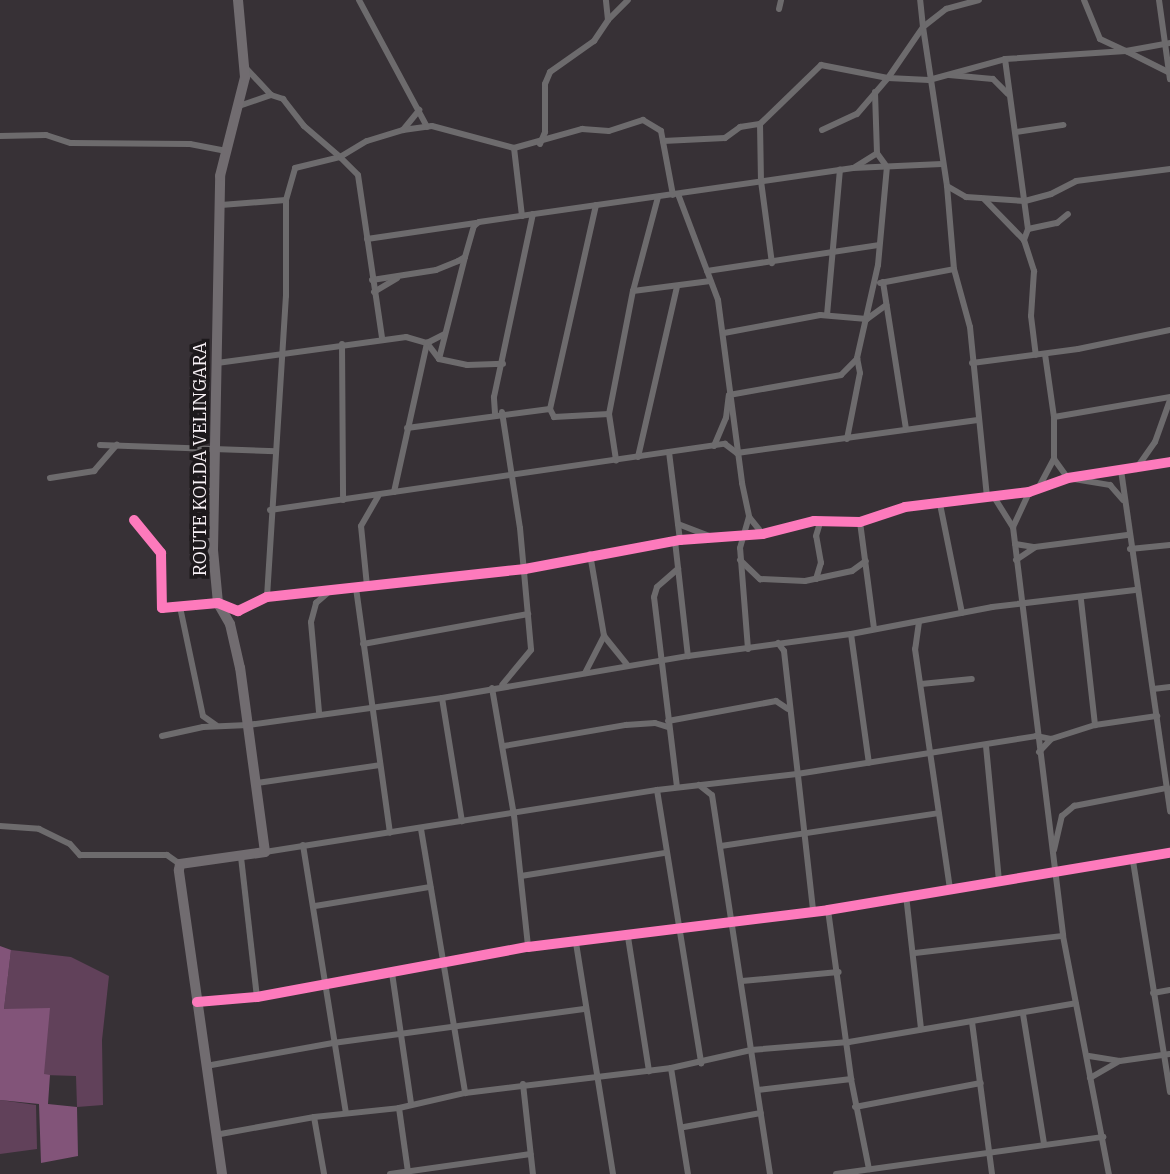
<!DOCTYPE html>
<style>
body{margin:0}
#map{position:relative;width:1170px;height:1174px;overflow:hidden;background:#373136;font-family:"IBM Plex Serif",serif}
div>[style]{position:absolute}
[style*='--x']{left:calc(var(--x)*1px);top:calc(var(--y)*1px);width:calc(var(--w)*1px);rotate:calc(var(--a)*1deg)}
.green>*{inset:0;background:#61415a}
.forest>*{inset:0;background:#825479}
.minor>*{height:6px;margin:-3px;padding:0 3px;transform-origin:3px;border-radius:3px;background:#6d6b6d}
.secondary>*{height:10px;margin:-5px;padding:0 5px;transform-origin:5px;border-radius:5px;background:#716c70}
.cycleway>*{height:10px;margin:-5px;padding:0 5px;transform-origin:5px;border-radius:5px;background:#fd7abc}
span{translate:-50% -50%;white-space:nowrap;text-align:center;line-height:1.15;-webkit-text-stroke:7px #1d191c;paint-order:stroke}
.street-label{font-size:18px;color:#f8f1f6}
</style>
<div id="map">
<div class="green">
<div style="clip-path:polygon(11px 950px,71px 957px,109px 976px,102px 1040px,103px 1105px,77px 1107px,76px 1076px,44px 1075px,4px 1009px)"></div>
<div style="clip-path:polygon(0 1100px,36px 1105px,37px 1149px,0 1154px)"></div>
</div>
<div class="forest">
<div style="clip-path:polygon(0 946px,11px 950px,4px 1009px,50px 1008px,44px 1074px,50px 1075px,48px 1104px,77px 1107px,78px 1156px,41px 1163px,39px 1104px,0 1100px)"></div>
</div>
<div class="minor">
<div style="--x:359;--y:0;--w:144;--a:61.8"></div>
<div style="--x:979;--y:0;--w:34;--a:165"></div>
<div style="--x:946;--y:9;--w:29;--a:142"></div>
<div style="--x:923;--y:27;--w:161;--a:81.4"></div>
<div style="--x:947;--y:186;--w:83;--a:85.2"></div>
<div style="--x:954;--y:269;--w:60;--a:74.6"></div>
<div style="--x:970;--y:327;--w:171;--a:84.3"></div>
<div style="--x:1084;--y:0;--w:42;--a:67.7"></div>
<div style="--x:1100;--y:39;--w:29;--a:25"></div>
<div style="--x:1126;--y:51;--w:45;--a:-10.3"></div>
<div style="--x:1159;--y:0;--w:80;--a:82.1"></div>
<div style="--x:779;--y:9;--w:9;--a:-77"></div>
<div style="--x:608;--y:20;--w:28;--a:-45"></div>
<div style="--x:1005;--y:59;--w:121;--a:-3.8"></div>
<div style="--x:1126;--y:51;--w:47;--a:26.6"></div>
<div style="--x:245;--y:67;--w:38;--a:47"></div>
<div style="--x:949;--y:75;--w:44;--a:5.2"></div>
<div style="--x:993;--y:79;--w:21;--a:45"></div>
<div style="--x:239;--y:106;--w:34;--a:-19"></div>
<div style="--x:271;--y:95;--w:13;--a:18"></div>
<div style="--x:283;--y:99;--w:34;--a:52"></div>
<div style="--x:304;--y:126;--w:48;--a:40.7"></div>
<div style="--x:340;--y:157;--w:31;--a:-31"></div>
<div style="--x:367;--y:141;--w:38;--a:-17"></div>
<div style="--x:403;--y:130;--w:29;--a:-8"></div>
<div style="--x:432;--y:126;--w:85;--a:15"></div>
<div style="--x:760;--y:124;--w:85;--a:-44"></div>
<div style="--x:821;--y:65;--w:68;--a:11"></div>
<div style="--x:888;--y:78;--w:41;--a:2.8"></div>
<div style="--x:929;--y:80;--w:79;--a:-15.4"></div>
<div style="--x:1005;--y:59;--w:172;--a:82.3"></div>
<div style="--x:1028;--y:229;--w:12;--a:110"></div>
<div style="--x:1024;--y:240;--w:33;--a:72"></div>
<div style="--x:1034;--y:271;--w:45;--a:93.8"></div>
<div style="--x:1031;--y:316;--w:39;--a:83"></div>
<div style="--x:403;--y:130;--w:26;--a:-51"></div>
<div style="--x:822;--y:130;--w:38;--a:-25"></div>
<div style="--x:857;--y:114;--w:48;--a:-49.3"></div>
<div style="--x:888;--y:78;--w:62;--a:-55.5"></div>
<div style="--x:923;--y:27;--w:27;--a:-96"></div>
<div style="--x:1016;--y:132;--w:48;--a:-8.5"></div>
<div style="--x:0;--y:136;--w:46;--a:-1.2"></div>
<div style="--x:46;--y:135;--w:26;--a:18"></div>
<div style="--x:71;--y:143;--w:119;--a:0.5"></div>
<div style="--x:190;--y:144;--w:37;--a:11"></div>
<div style="--x:663;--y:141;--w:62;--a:-2.8"></div>
<div style="--x:725;--y:138;--w:19;--a:-36"></div>
<div style="--x:740;--y:127;--w:20;--a:-9"></div>
<div style="--x:760;--y:124;--w:57;--a:89"></div>
<div style="--x:761;--y:181;--w:83;--a:82.4"></div>
<div style="--x:540;--y:144;--w:13;--a:-67"></div>
<div style="--x:545;--y:132;--w:48;--a:-90"></div>
<div style="--x:545;--y:84;--w:13;--a:-67"></div>
<div style="--x:550;--y:72;--w:54;--a:-35.2"></div>
<div style="--x:594;--y:41;--w:25;--a:-56"></div>
<div style="--x:608;--y:20;--w:20;--a:-96"></div>
<div style="--x:855;--y:167;--w:26;--a:-32"></div>
<div style="--x:947;--y:186;--w:22;--a:30"></div>
<div style="--x:966;--y:197;--w:59;--a:3.9"></div>
<div style="--x:1025;--y:201;--w:27;--a:-15"></div>
<div style="--x:1051;--y:194;--w:28;--a:-27"></div>
<div style="--x:1076;--y:181;--w:95;--a:-7.3"></div>
<div style="--x:678;--y:194;--w:113;--a:69.3"></div>
<div style="--x:718;--y:300;--w:185;--a:82.5"></div>
<div style="--x:742;--y:483;--w:35;--a:78"></div>
<div style="--x:749;--y:517;--w:22;--a:51"></div>
<div style="--x:984;--y:199;--w:57;--a:45.7"></div>
<div style="--x:221;--y:205;--w:65;--a:-4.4"></div>
<div style="--x:596;--y:205;--w:209;--a:102.7"></div>
<div style="--x:550;--y:409;--w:9;--a:63"></div>
<div style="--x:554;--y:417;--w:55;--a:-3.1"></div>
<div style="--x:609;--y:414;--w:47;--a:81.3"></div>
<div style="--x:522;--y:216;--w:68;--a:-96.7"></div>
<div style="--x:514;--y:148;--w:71;--a:-15.6"></div>
<div style="--x:582;--y:129;--w:27;--a:4"></div>
<div style="--x:609;--y:131;--w:36;--a:-18"></div>
<div style="--x:643;--y:120;--w:21;--a:31"></div>
<div style="--x:661;--y:131;--w:65;--a:79.4"></div>
<div style="--x:1028;--y:229;--w:30;--a:-12"></div>
<div style="--x:1057;--y:223;--w:14;--a:-39"></div>
<div style="--x:367;--y:239;--w:110;--a:-8.4"></div>
<div style="--x:707;--y:271;--w:173;--a:-8.6"></div>
<div style="--x:372;--y:280;--w:65;--a:-8.9"></div>
<div style="--x:436;--y:270;--w:24;--a:-22"></div>
<div style="--x:458;--y:261;--w:8;--a:-30"></div>
<div style="--x:465;--y:257;--w:32;--a:-74"></div>
<div style="--x:474;--y:226;--w:6;--a:-39"></div>
<div style="--x:479;--y:222;--w:378;--a:-8.2"></div>
<div style="--x:853;--y:168;--w:89;--a:-2.6"></div>
<div style="--x:883;--y:282;--w:149;--a:81.1"></div>
<div style="--x:880;--y:283;--w:75;--a:-10.7"></div>
<div style="--x:633;--y:291;--w:78;--a:-7.4"></div>
<div style="--x:374;--y:292;--w:27;--a:-31"></div>
<div style="--x:827;--y:315;--w:146;--a:-84.9"></div>
<div style="--x:724;--y:333;--w:98;--a:-10.6"></div>
<div style="--x:820;--y:315;--w:47;--a:4.9"></div>
<div style="--x:867;--y:319;--w:24;--a:-36"></div>
<div style="--x:342;--y:344;--w:156;--a:89.6"></div>
<div style="--x:1045;--y:354;--w:64;--a:81.9"></div>
<div style="--x:1054;--y:417;--w:42;--a:90"></div>
<div style="--x:1054;--y:459;--w:24;--a:54"></div>
<div style="--x:1068;--y:478;--w:43;--a:9.5"></div>
<div style="--x:1110;--y:485;--w:20;--a:49"></div>
<div style="--x:439;--y:359;--w:105;--a:-75.7"></div>
<div style="--x:217;--y:363;--w:191;--a:-7.8"></div>
<div style="--x:406;--y:337;--w:22;--a:16"></div>
<div style="--x:427;--y:343;--w:20;--a:53"></div>
<div style="--x:439;--y:359;--w:29;--a:12"></div>
<div style="--x:467;--y:365;--w:36;--a:-2"></div>
<div style="--x:972;--y:363;--w:107;--a:-7.5"></div>
<div style="--x:1078;--y:349;--w:94;--a:-11.7"></div>
<div style="--x:502;--y:412;--w:117;--a:81.2"></div>
<div style="--x:520;--y:528;--w:122;--a:84.8"></div>
<div style="--x:531;--y:650;--w:45;--a:129.6"></div>
<div style="--x:495;--y:413;--w:16;--a:-94"></div>
<div style="--x:494;--y:397;--w:187;--a:-78"></div>
<div style="--x:609;--y:414;--w:125;--a:-79"></div>
<div style="--x:633;--y:291;--w:97;--a:-75.1"></div>
<div style="--x:1054;--y:417;--w:118;--a:-9.8"></div>
<div style="--x:407;--y:428;--w:144;--a:-7.6"></div>
<div style="--x:847;--y:439;--w:67;--a:-78.9"></div>
<div style="--x:860;--y:373;--w:15;--a:-101"></div>
<div style="--x:857;--y:358;--w:95;--a:-77.3"></div>
<div style="--x:878;--y:265;--w:98;--a:-84.8"></div>
<div style="--x:887;--y:167;--w:17;--a:-126"></div>
<div style="--x:877;--y:153;--w:61;--a:-91.9"></div>
<div style="--x:100;--y:445;--w:176;--a:2"></div>
<div style="--x:714;--y:446;--w:30;--a:-67"></div>
<div style="--x:726;--y:418;--w:23;--a:-83"></div>
<div style="--x:729;--y:395;--w:114;--a:-10.1"></div>
<div style="--x:841;--y:375;--w:23;--a:-45"></div>
<div style="--x:669;--y:452;--w:89;--a:82.9"></div>
<div style="--x:737;--y:453;--w:243;--a:-7.8"></div>
<div style="--x:638;--y:457;--w:174;--a:-77.1"></div>
<div style="--x:1136;--y:469;--w:33;--a:-55"></div>
<div style="--x:1155;--y:442;--w:45;--a:-70.3"></div>
<div style="--x:1121;--y:470;--w:345;--a:81.8"></div>
<div style="--x:50;--y:478;--w:45;--a:-9"></div>
<div style="--x:94;--y:471;--w:35;--a:-49"></div>
<div style="--x:1040;--y:485;--w:30;--a:-62"></div>
<div style="--x:394;--y:492;--w:153;--a:-77.5"></div>
<div style="--x:427;--y:343;--w:20;--a:-27"></div>
<div style="--x:994;--y:497;--w:36;--a:58"></div>
<div style="--x:1013;--y:527;--w:412;--a:83"></div>
<div style="--x:1063;--y:936;--w:242;--a:79.1"></div>
<div style="--x:940;--y:504;--w:111;--a:78.6"></div>
<div style="--x:270;--y:510;--w:460;--a:-8.3"></div>
<div style="--x:725;--y:444;--w:15;--a:37"></div>
<div style="--x:134;--y:520;--w:43;--a:50.7"></div>
<div style="--x:161;--y:553;--w:55;--a:89"></div>
<div style="--x:162;--y:608;--w:56;--a:-5.1"></div>
<div style="--x:218;--y:603;--w:22;--a:22"></div>
<div style="--x:238;--y:611;--w:32;--a:-26"></div>
<div style="--x:267;--y:597;--w:260;--a:-6.2"></div>
<div style="--x:525;--y:569;--w:158;--a:-10.6"></div>
<div style="--x:680;--y:540;--w:83;--a:-4.1"></div>
<div style="--x:763;--y:534;--w:53;--a:-14.3"></div>
<div style="--x:814;--y:521;--w:46;--a:1.2"></div>
<div style="--x:860;--y:522;--w:47;--a:-18.4"></div>
<div style="--x:905;--y:507;--w:125;--a:-6.9"></div>
<div style="--x:1029;--y:492;--w:41;--a:-19.7"></div>
<div style="--x:1068;--y:478;--w:103;--a:-8.9"></div>
<div style="--x:860;--y:522;--w:107;--a:82.5"></div>
<div style="--x:678;--y:524;--w:33;--a:21"></div>
<div style="--x:1013;--y:527;--w:38;--a:-65"></div>
<div style="--x:675;--y:541;--w:116;--a:83.6"></div>
<div style="--x:1015;--y:544;--w:20;--a:9"></div>
<div style="--x:1035;--y:547;--w:93;--a:-7.4"></div>
<div style="--x:1130;--y:549;--w:40;--a:-5.7"></div>
<div style="--x:590;--y:554;--w:83;--a:80.3"></div>
<div style="--x:604;--y:636;--w:38;--a:51"></div>
<div style="--x:740;--y:560;--w:28;--a:44"></div>
<div style="--x:760;--y:579;--w:45;--a:2.5"></div>
<div style="--x:805;--y:581;--w:48;--a:-12"></div>
<div style="--x:852;--y:571;--w:17;--a:-36"></div>
<div style="--x:1016;--y:560;--w:23;--a:-34"></div>
<div style="--x:816;--y:579;--w:17;--a:-73"></div>
<div style="--x:821;--y:563;--w:27;--a:-100"></div>
<div style="--x:816;--y:536;--w:17;--a:-73"></div>
<div style="--x:367;--y:586;--w:60;--a:-95.7"></div>
<div style="--x:361;--y:526;--w:34;--a:-60"></div>
<div style="--x:356;--y:588;--w:247;--a:82.1"></div>
<div style="--x:267;--y:597;--w:302;--a:-86.4"></div>
<div style="--x:286;--y:296;--w:96;--a:-90"></div>
<div style="--x:286;--y:200;--w:33;--a:-74"></div>
<div style="--x:295;--y:168;--w:46;--a:-13.7"></div>
<div style="--x:340;--y:157;--w:25;--a:45"></div>
<div style="--x:358;--y:175;--w:165;--a:81.6"></div>
<div style="--x:1081;--y:600;--w:126;--a:83.6"></div>
<div style="--x:180;--y:607;--w:111;--a:78.1"></div>
<div style="--x:203;--y:716;--w:16;--a:35"></div>
<div style="--x:919;--y:622;--w:27;--a:98"></div>
<div style="--x:915;--y:649;--w:242;--a:81.7"></div>
<div style="--x:851;--y:634;--w:130;--a:82.1"></div>
<div style="--x:778;--y:643;--w:10;--a:53"></div>
<div style="--x:784;--y:651;--w:261;--a:83.6"></div>
<div style="--x:363;--y:644;--w:168;--a:-10.3"></div>
<div style="--x:748;--y:649;--w:101;--a:-94.5"></div>
<div style="--x:740;--y:548;--w:32;--a:-74"></div>
<div style="--x:585;--y:673;--w:42;--a:-62.8"></div>
<div style="--x:921;--y:684;--w:51;--a:-5.6"></div>
<div style="--x:492;--y:688;--w:129;--a:80.2"></div>
<div style="--x:514;--y:815;--w:133;--a:83.9"></div>
<div style="--x:1153;--y:689;--w:17;--a:-7"></div>
<div style="--x:442;--y:698;--w:125;--a:80.8"></div>
<div style="--x:319;--y:712;--w:90;--a:-95.1"></div>
<div style="--x:311;--y:622;--w:20;--a:-75"></div>
<div style="--x:316;--y:603;--w:20;--a:-41"></div>
<div style="--x:668;--y:721;--w:110;--a:-10.5"></div>
<div style="--x:776;--y:701;--w:14;--a:34"></div>
<div style="--x:162;--y:736;--w:42;--a:-12.4"></div>
<div style="--x:203;--y:727;--w:45;--a:-2.5"></div>
<div style="--x:248;--y:725;--w:196;--a:-7.9"></div>
<div style="--x:442;--y:698;--w:250;--a:-9.7"></div>
<div style="--x:688;--y:656;--w:164;--a:-7.7"></div>
<div style="--x:851;--y:634;--w:144;--a:-10.8"></div>
<div style="--x:992;--y:607;--w:144;--a:-6.8"></div>
<div style="--x:504;--y:746;--w:124;--a:-9.8"></div>
<div style="--x:626;--y:725;--w:29;--a:-4"></div>
<div style="--x:655;--y:723;--w:14;--a:17"></div>
<div style="--x:986;--y:746;--w:137;--a:84.5"></div>
<div style="--x:1039;--y:752;--w:18;--a:-47"></div>
<div style="--x:1051;--y:739;--w:46;--a:-17.7"></div>
<div style="--x:1095;--y:725;--w:63;--a:-8.3"></div>
<div style="--x:257;--y:783;--w:124;--a:-8.3"></div>
<div style="--x:699;--y:785;--w:16;--a:38"></div>
<div style="--x:712;--y:795;--w:383;--a:81.3"></div>
<div style="--x:677;--y:787;--w:191;--a:-96.9"></div>
<div style="--x:654;--y:597;--w:10;--a:-73"></div>
<div style="--x:657;--y:587;--w:28;--a:-41"></div>
<div style="--x:657;--y:790;--w:277;--a:80.8"></div>
<div style="--x:0;--y:826;--w:39;--a:4"></div>
<div style="--x:39;--y:829;--w:34;--a:26"></div>
<div style="--x:70;--y:844;--w:15;--a:48"></div>
<div style="--x:80;--y:855;--w:87;--a:0"></div>
<div style="--x:167;--y:855;--w:16;--a:35"></div>
<div style="--x:421;--y:829;--w:268;--a:80.5"></div>
<div style="--x:303;--y:845;--w:270;--a:80.9"></div>
<div style="--x:721;--y:846;--w:220;--a:-8.6"></div>
<div style="--x:1054;--y:850;--w:35;--a:-77"></div>
<div style="--x:1062;--y:816;--w:16;--a:-40"></div>
<div style="--x:1074;--y:806;--w:95;--a:-11"></div>
<div style="--x:265;--y:852;--w:397;--a:-9"></div>
<div style="--x:657;--y:790;--w:141;--a:-6.5"></div>
<div style="--x:797;--y:774;--w:242;--a:-9"></div>
<div style="--x:1036;--y:736;--w:15;--a:11"></div>
<div style="--x:241;--y:857;--w:141;--a:83.5"></div>
<div style="--x:1133;--y:861;--w:234;--a:80.9"></div>
<div style="--x:521;--y:876;--w:146;--a:-9.1"></div>
<div style="--x:906;--y:895;--w:135;--a:83.6"></div>
<div style="--x:315;--y:906;--w:117;--a:-9.4"></div>
<div style="--x:828;--y:910;--w:171;--a:82.2"></div>
<div style="--x:851;--y:1079;--w:92;--a:78.7"></div>
<div style="--x:628;--y:937;--w:136;--a:81.1"></div>
<div style="--x:576;--y:943;--w:234;--a:80.9"></div>
<div style="--x:915;--y:953;--w:149;--a:-6.6"></div>
<div style="--x:392;--y:973;--w:132;--a:81.7"></div>
<div style="--x:742;--y:981;--w:97;--a:-5.3"></div>
<div style="--x:1153;--y:993;--w:17;--a:-10"></div>
<div style="--x:197;--y:1002;--w:60;--a:-4.8"></div>
<div style="--x:257;--y:997;--w:276;--a:-10.5"></div>
<div style="--x:528;--y:947;--w:302;--a:-7"></div>
<div style="--x:828;--y:910;--w:347;--a:-9.5"></div>
<div style="--x:1023;--y:1014;--w:132;--a:80.8"></div>
<div style="--x:972;--y:1022;--w:153;--a:82.5"></div>
<div style="--x:1089;--y:1056;--w:31;--a:9"></div>
<div style="--x:1120;--y:1061;--w:50;--a:-8"></div>
<div style="--x:206;--y:1066;--w:129;--a:-10.3"></div>
<div style="--x:333;--y:1043;--w:255;--a:-7.7"></div>
<div style="--x:671;--y:1068;--w:107;--a:80.9"></div>
<div style="--x:1090;--y:1078;--w:34;--a:-30"></div>
<div style="--x:523;--y:1084;--w:91;--a:83.7"></div>
<div style="--x:758;--y:1090;--w:94;--a:-6.7"></div>
<div style="--x:855;--y:1107;--w:128;--a:-10.8"></div>
<div style="--x:399;--y:1108;--w:65;--a:82"></div>
<div style="--x:314;--y:1117;--w:58;--a:80"></div>
<div style="--x:684;--y:1127;--w:78;--a:-10.3"></div>
<div style="--x:215;--y:1135;--w:101;--a:-10.3"></div>
<div style="--x:314;--y:1117;--w:85;--a:-6"></div>
<div style="--x:399;--y:1108;--w:68;--a:-12.8"></div>
<div style="--x:465;--y:1093;--w:208;--a:-6.9"></div>
<div style="--x:671;--y:1068;--w:82;--a:-12.7"></div>
<div style="--x:751;--y:1050;--w:98;--a:-4.7"></div>
<div style="--x:849;--y:1042;--w:230;--a:-9.7"></div>
<div style="--x:390;--y:1174;--w:142;--a:-8.1"></div>
<div style="--x:836;--y:1174;--w:270;--a:-7.9"></div>
</div>
<div class="secondary">
<div style="--x:222;--y:1174;--w:307;--a:-98.1"></div>
<div style="--x:179;--y:870;--w:6;--a:-81"></div>
<div style="--x:180;--y:864;--w:86;--a:-8"></div>
<div style="--x:265;--y:852;--w:186;--a:-97.7"></div>
<div style="--x:240;--y:668;--w:45;--a:-102.8"></div>
<div style="--x:230;--y:624;--w:24;--a:-120"></div>
<div style="--x:218;--y:603;--w:53;--a:-95.4"></div>
<div style="--x:213;--y:550;--w:374;--a:-88.9"></div>
<div style="--x:220;--y:176;--w:102;--a:-75.8"></div>
<div style="--x:245;--y:77;--w:77;--a:-95.2"></div>
</div>
<div class="cycleway">
<div style="--x:134;--y:520;--w:43;--a:50.7"></div>
<div style="--x:161;--y:553;--w:55;--a:89"></div>
<div style="--x:162;--y:608;--w:56;--a:-5.1"></div>
<div style="--x:218;--y:603;--w:22;--a:22"></div>
<div style="--x:238;--y:611;--w:32;--a:-26"></div>
<div style="--x:267;--y:597;--w:260;--a:-6.2"></div>
<div style="--x:525;--y:569;--w:158;--a:-10.6"></div>
<div style="--x:680;--y:540;--w:83;--a:-4.1"></div>
<div style="--x:763;--y:534;--w:53;--a:-14.3"></div>
<div style="--x:814;--y:521;--w:46;--a:1.2"></div>
<div style="--x:860;--y:522;--w:47;--a:-18.4"></div>
<div style="--x:905;--y:507;--w:125;--a:-6.9"></div>
<div style="--x:1029;--y:492;--w:41;--a:-19.7"></div>
<div style="--x:1068;--y:478;--w:103;--a:-8.9"></div>
<div style="--x:197;--y:1002;--w:60;--a:-4.8"></div>
<div style="--x:257;--y:997;--w:276;--a:-10.5"></div>
<div style="--x:528;--y:947;--w:302;--a:-7"></div>
<div style="--x:828;--y:910;--w:347;--a:-9.5"></div>
</div>
<div class="street-label">
<span style="left:200px;top:459px;rotate:-90deg">ROUTE KOLDA VELINGARA</span>
</div>
</div>
